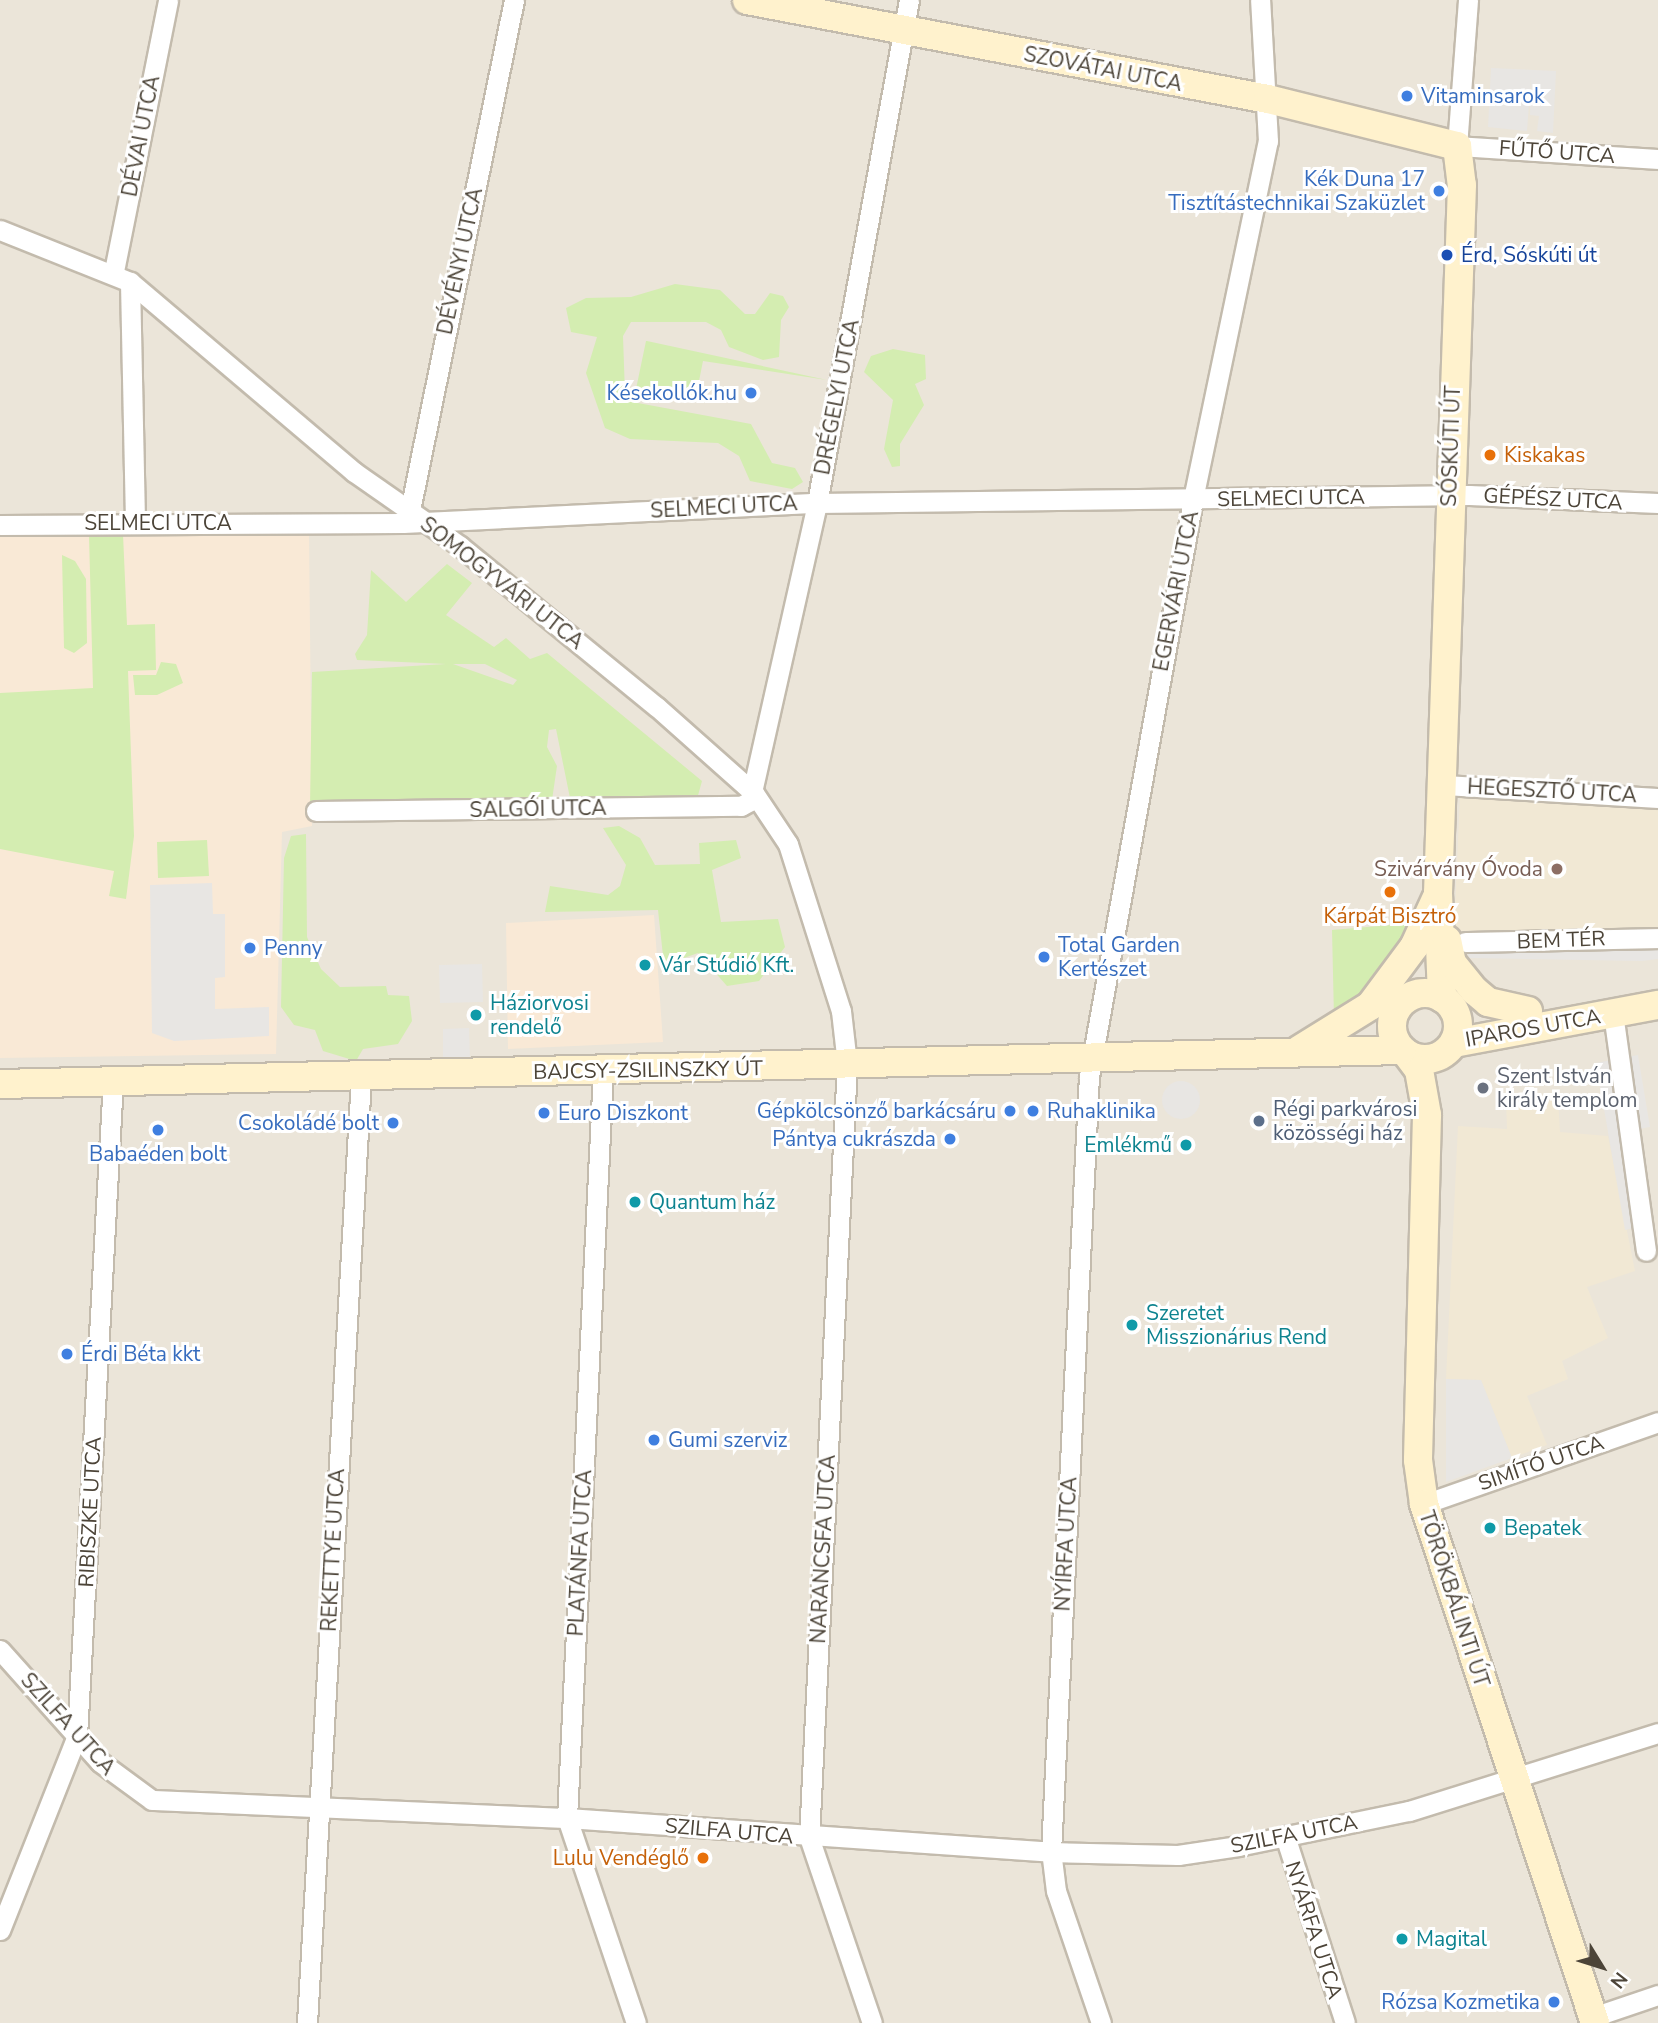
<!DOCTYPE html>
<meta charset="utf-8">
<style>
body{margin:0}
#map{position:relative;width:1658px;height:2023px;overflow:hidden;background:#f7f3eb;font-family:"Nunito Sans",sans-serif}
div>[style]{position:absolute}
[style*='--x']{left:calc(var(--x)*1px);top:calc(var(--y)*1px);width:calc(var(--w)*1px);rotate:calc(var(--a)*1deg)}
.residential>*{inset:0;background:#ebe5d9}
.commercial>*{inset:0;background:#f9e9d6}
.education>*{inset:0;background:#f1e8d4}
.green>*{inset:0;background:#d4edb1}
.parking>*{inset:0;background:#e8e6e3}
.round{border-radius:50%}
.roads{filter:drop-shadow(2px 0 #c3bbad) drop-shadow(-2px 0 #c3bbad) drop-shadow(0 2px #c3bbad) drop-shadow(0 -2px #c3bbad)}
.street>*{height:19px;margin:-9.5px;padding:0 9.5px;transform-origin:9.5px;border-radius:9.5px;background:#fff}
.secondary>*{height:28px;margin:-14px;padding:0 14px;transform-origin:14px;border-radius:14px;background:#fff2cd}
.secondary>.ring{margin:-14px;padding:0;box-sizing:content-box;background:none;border:28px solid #fff2cd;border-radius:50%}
.dots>*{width:19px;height:19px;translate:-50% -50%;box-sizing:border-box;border:4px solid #fff;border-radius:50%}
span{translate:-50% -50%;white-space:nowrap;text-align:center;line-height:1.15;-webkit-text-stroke:6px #fff;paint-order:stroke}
.street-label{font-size:21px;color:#4c4438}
.shop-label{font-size:21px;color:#366cbe}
.left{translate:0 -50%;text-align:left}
.right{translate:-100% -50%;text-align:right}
.transit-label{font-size:21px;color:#164399}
.food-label{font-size:21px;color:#c56008}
.education-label{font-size:21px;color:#785e54}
.culture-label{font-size:21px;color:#0d838f}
.worship-label{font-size:21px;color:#5b616d}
.service-label{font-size:21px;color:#4e5e75}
.north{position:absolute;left:1567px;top:1932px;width:70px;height:70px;-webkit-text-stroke:5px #fff;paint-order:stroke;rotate:128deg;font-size:19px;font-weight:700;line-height:28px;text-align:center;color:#4c4438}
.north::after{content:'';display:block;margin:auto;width:24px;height:32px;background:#4c4438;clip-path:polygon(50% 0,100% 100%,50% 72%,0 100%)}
</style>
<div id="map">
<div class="residential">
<div style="clip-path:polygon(0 0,1658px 0,1658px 2023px,0 2023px)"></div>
</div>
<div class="commercial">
<div style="clip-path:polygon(309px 531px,312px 826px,282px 832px,276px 1054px,0 1058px,0 536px)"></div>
<div style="clip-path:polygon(654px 915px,663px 1042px,508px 1049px,506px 923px)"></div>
</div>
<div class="education">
<div style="clip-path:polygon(1460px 796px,1658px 808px,1658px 930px,1454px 931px)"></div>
<div style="clip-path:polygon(1522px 1098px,1523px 1103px,1558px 1098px,1560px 1132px,1608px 1136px,1635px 1271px,1587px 1287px,1608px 1338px,1562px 1361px,1568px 1379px,1527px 1396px,1547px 1445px,1512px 1458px,1481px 1380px,1446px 1379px,1458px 1126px,1507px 1129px,1506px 1100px)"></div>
</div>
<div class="green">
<div style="clip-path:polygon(675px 284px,720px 290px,745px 314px,755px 314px,770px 293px,783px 296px,789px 307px,781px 320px,779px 357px,763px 360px,729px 347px,721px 330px,706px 322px,631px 322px,623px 336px,625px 394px,638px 403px,751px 424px,772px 463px,795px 468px,803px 482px,792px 489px,750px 481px,739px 456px,718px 443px,630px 439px,605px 428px,586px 373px,597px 337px,571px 332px,566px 308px,586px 298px,631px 297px)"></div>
<div style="clip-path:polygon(646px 341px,647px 341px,827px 380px,703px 361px,697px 391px,709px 403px,636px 389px)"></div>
<div style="clip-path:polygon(893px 349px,925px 355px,926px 379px,915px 384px,924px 405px,900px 444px,900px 466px,892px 467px,884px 449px,893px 400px,864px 372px,871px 356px)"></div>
<div style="clip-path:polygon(123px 534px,127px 625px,155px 624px,156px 670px,128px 671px,134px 836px,126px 899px,109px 896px,114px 871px,0 849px,0 693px,93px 688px,89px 535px)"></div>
<div style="clip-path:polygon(62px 555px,75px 561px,86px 579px,87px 643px,74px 653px,64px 648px)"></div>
<div style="clip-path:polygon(evenodd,447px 564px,472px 583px,446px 615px,494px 647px,506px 638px,530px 659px,547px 653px,702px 781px,697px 799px,570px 798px,556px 729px,549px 730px,547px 747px,557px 766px,552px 800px,310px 806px,312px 672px,446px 664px,357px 660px,355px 654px,367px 635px,371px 570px,406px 602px,447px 564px,453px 664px,485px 664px,517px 680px,513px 685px,453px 664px)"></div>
<div style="clip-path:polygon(161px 662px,176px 664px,183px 683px,157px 695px,135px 695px,133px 675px,156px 675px)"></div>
<div style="clip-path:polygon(619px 826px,640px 838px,655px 865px,700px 864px,699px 843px,736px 840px,741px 858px,712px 870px,721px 922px,778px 919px,785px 947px,759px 981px,727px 986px,698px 953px,664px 965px,658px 910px,545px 912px,550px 886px,608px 895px,620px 886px,626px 865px,603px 828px)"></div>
<div style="clip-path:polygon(306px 834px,307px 937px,321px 969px,340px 987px,386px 986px,388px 995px,409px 996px,412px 1021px,398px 1044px,363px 1049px,356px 1061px,323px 1051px,315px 1030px,294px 1025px,281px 1007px,284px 858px,291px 836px)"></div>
<div style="clip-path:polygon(207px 840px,209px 876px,158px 878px,157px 842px)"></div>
<div style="clip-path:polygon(1414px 923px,1356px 1006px,1334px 1018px,1332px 930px)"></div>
</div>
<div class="parking">
<div style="clip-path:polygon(1491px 68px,1556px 71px,1553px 133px,1537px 131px,1539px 116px,1530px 115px,1531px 76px,1527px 131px,1488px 127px)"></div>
<div style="clip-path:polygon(212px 883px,213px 914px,225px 914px,225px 977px,215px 978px,215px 1009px,269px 1007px,269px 1036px,174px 1041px,152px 1033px,150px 885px)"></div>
<div style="clip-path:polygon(1658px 938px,1658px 959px,1642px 961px,1469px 958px,1465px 942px)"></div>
<div style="clip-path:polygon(482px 964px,483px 1002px,440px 1003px,439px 965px)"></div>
<div style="clip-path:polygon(469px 1028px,470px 1059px,443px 1059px,443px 1029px)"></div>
<div style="clip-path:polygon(1638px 1055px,1650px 1127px,1628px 1131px,1642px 1226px,1625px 1230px,1596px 1063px)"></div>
<div class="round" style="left:1162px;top:1081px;width:38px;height:38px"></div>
<div style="clip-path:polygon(1446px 1379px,1481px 1380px,1512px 1458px,1446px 1482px)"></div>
</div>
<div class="roads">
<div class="street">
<div style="--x:1468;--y:0;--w:146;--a:94.3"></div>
<div style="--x:1457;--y:146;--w:201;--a:3.7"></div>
<div style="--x:0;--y:230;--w:140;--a:21.8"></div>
<div style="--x:130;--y:282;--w:294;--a:40.3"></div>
<div style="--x:354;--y:472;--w:129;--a:34.9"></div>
<div style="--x:460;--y:546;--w:254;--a:39.3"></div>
<div style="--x:657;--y:707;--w:130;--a:41.6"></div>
<div style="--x:754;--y:793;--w:61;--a:56.3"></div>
<div style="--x:788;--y:844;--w:175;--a:72.4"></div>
<div style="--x:841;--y:1011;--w:53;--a:83.5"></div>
<div style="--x:847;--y:1064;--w:774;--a:92.81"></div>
<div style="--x:809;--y:1837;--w:196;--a:71.3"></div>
<div style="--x:114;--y:271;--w:276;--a:-78.7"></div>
<div style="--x:130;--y:282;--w:241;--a:88.8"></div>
<div style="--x:408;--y:520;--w:531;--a:-78.48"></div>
<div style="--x:0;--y:525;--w:403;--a:-0.3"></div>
<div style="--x:403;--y:523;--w:414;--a:-2.8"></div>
<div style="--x:817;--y:503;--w:652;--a:-0.7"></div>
<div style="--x:1469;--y:495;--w:189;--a:2.4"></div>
<div style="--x:1446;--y:785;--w:212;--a:3.5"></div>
<div style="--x:316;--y:811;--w:425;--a:-0.7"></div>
<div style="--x:741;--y:806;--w:10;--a:-29"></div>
<div style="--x:750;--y:801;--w:305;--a:-77.3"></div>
<div style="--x:817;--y:503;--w:511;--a:-79.64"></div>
<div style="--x:1465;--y:942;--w:193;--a:-1.2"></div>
<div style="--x:1613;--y:1013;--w:240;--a:82.1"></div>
<div style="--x:603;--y:1071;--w:748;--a:92.76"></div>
<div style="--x:567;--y:1818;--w:216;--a:71.4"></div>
<div style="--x:1424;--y:1504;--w:248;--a:-19.3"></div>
<div style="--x:0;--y:1650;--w:150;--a:48.2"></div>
<div style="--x:100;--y:1762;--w:64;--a:36.2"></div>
<div style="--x:152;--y:1800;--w:415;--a:2.5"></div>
<div style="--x:567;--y:1818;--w:485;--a:4"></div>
<div style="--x:1051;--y:1852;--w:127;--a:1.4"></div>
<div style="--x:1178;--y:1855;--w:61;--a:-8.5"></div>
<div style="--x:1238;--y:1846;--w:175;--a:-11.6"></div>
<div style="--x:1409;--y:1811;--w:261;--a:-17.4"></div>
<div style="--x:1285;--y:1836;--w:196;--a:72.2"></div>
<div style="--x:0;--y:1930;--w:209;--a:-68.4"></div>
<div style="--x:77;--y:1736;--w:658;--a:-86.86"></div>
<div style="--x:1593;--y:2017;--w:69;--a:-18.7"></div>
<div style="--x:307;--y:2023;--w:947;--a:-86.73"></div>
<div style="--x:1101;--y:2023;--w:139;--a:-108.8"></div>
<div style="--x:1056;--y:1891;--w:39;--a:-97"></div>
<div style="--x:1051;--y:1852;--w:777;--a:-87.2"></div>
<div style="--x:1089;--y:1076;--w:586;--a:-79.78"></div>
<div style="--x:1193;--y:499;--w:366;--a:-78.2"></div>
<div style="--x:1268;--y:141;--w:141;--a:-93.2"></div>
</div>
<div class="secondary">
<div style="--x:747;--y:0;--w:530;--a:10.76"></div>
<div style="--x:1268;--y:99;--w:195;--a:14"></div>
<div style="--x:1457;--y:146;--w:39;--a:83"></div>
<div style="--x:1462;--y:185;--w:708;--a:91.94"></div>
<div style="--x:1438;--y:893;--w:105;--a:87.8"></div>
<div style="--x:1447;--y:940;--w:24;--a:78"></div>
<div style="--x:1452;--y:963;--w:36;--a:51"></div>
<div style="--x:1475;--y:991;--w:17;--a:40"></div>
<div style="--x:1488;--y:1002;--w:41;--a:12.7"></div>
<div class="ring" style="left:1392px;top:993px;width:38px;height:38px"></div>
<div style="--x:1454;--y:1043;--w:208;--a:-10.6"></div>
<div style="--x:1299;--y:1050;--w:84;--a:-31.8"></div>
<div style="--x:1370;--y:1006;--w:74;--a:-53.3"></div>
<div style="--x:1414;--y:947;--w:53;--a:-65.4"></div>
<div style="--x:1407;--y:1054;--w:20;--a:53"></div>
<div style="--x:1419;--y:1070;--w:46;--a:79.9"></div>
<div style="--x:1427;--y:1115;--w:345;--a:91.5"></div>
<div style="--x:1418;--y:1460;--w:44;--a:82.2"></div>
<div style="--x:1424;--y:1504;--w:546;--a:71.76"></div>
<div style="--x:0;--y:1084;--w:1402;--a:-1.39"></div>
</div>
</div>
<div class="dots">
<div style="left:1407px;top:96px;background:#3f7fe0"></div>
<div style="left:1439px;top:191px;background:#3f7fe0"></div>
<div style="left:1447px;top:255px;background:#1a4fb4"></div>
<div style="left:751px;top:393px;background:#3f7fe0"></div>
<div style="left:1490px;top:455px;background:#e8710a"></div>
<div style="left:1557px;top:869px;background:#8d6e63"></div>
<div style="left:1390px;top:892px;background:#e8710a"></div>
<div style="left:250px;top:948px;background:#3f7fe0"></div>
<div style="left:1044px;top:957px;background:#3f7fe0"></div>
<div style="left:645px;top:965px;background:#0f9aa8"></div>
<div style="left:476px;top:1015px;background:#0f9aa8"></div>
<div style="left:1483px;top:1088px;background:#6b7280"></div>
<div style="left:1010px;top:1111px;background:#3f7fe0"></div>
<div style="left:1033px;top:1111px;background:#3f7fe0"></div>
<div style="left:544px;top:1113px;background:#3f7fe0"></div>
<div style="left:1259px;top:1121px;background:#5c6f8a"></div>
<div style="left:393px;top:1123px;background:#3f7fe0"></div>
<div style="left:158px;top:1130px;background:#3f7fe0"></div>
<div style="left:950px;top:1139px;background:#3f7fe0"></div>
<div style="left:1186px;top:1145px;background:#0f9aa8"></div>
<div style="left:635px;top:1202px;background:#0f9aa8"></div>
<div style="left:1132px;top:1325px;background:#0f9aa8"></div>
<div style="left:67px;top:1354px;background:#3f7fe0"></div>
<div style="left:654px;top:1440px;background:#3f7fe0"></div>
<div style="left:1490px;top:1528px;background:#0f9aa8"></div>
<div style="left:703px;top:1858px;background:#e8710a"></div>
<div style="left:1402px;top:1939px;background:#0f9aa8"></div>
<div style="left:1554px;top:2002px;background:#3f7fe0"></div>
</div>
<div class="street-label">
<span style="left:1103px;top:69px;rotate:11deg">SZOVÁTAI UTCA</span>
<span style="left:141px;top:136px;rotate:-79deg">DÉVAI UTCA</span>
<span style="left:1557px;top:152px;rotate:4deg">FŰTŐ UTCA</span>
<span style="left:460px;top:261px;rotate:-78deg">DÉVÉNYI UTCA</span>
<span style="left:837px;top:397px;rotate:-79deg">DRÉGELYI UTCA</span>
<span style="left:1451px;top:446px;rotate:-88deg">SÓSKÚTI ÚT</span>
<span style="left:1291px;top:498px;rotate:-1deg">SELMECI UTCA</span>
<span style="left:1553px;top:499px;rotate:3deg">GÉPÉSZ UTCA</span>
<span style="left:724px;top:507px;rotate:-3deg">SELMECI UTCA</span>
<span style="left:158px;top:523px">SELMECI UTCA</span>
<span style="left:502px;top:583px;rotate:38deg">SOMOGYVÁRI UTCA</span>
<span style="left:1176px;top:591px;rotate:-79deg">EGERVÁRI UTCA</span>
<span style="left:1552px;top:791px;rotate:3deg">HEGESZTŐ UTCA</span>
<span style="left:538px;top:809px;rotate:-1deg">SALGÓI UTCA</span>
<span style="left:1561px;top:940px;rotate:-2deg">BEM TÉR</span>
<span style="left:1533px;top:1028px;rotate:-10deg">IPAROS UTCA</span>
<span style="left:648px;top:1070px;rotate:-1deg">BAJCSY-ZSILINSZKY ÚT</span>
<span style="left:1541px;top:1463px;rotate:-19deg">SIMÍTÓ UTCA</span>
<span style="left:90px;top:1512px;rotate:-87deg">RIBISZKE UTCA</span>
<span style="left:1066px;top:1544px;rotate:-87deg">NYÍRFA UTCA</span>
<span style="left:823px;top:1549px;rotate:-87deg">NARANCSFA UTCA</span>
<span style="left:333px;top:1550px;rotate:-87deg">REKETTYE UTCA</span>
<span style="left:580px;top:1553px;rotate:-87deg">PLATÁNFA UTCA</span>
<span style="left:1454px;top:1599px;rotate:72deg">TÖRÖKBÁLINTI ÚT</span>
<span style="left:68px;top:1724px;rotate:48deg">SZILFA UTCA</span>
<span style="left:729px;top:1831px;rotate:5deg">SZILFA UTCA</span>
<span style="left:1294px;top:1834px;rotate:-11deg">SZILFA UTCA</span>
<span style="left:1314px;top:1930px;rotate:72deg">NYÁRFA UTCA</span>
</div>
<div class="shop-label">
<span class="left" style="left:1421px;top:96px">Vitaminsarok</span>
<span class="right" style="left:1425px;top:191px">Kék Duna 17<br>Tisztítástechnikai Szaküzlet</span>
<span class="right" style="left:737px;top:393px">Késekollók.hu</span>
<span class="left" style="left:1058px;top:957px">Total Garden<br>Kertészet</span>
<span class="left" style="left:264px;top:948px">Penny</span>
<span class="right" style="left:996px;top:1111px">Gépkölcsönző barkácsáru</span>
<span class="left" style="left:1047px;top:1111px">Ruhaklinika</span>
<span class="left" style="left:558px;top:1113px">Euro Diszkont</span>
<span class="right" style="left:379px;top:1123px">Csokoládé bolt</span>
<span class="right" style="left:936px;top:1139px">Pántya cukrászda</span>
<span style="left:158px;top:1154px">Babaéden bolt</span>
<span class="left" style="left:81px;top:1354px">Érdi Béta kkt</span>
<span class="left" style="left:668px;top:1440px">Gumi szerviz</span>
<span class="right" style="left:1540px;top:2002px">Rózsa Kozmetika</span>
</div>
<div class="transit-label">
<span class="left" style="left:1461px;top:255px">Érd, Sóskúti út</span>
</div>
<div class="food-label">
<span class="left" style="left:1504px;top:455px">Kiskakas</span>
<span style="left:1390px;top:916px">Kárpát Bisztró</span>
<span class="right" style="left:689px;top:1858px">Lulu Vendéglő</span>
</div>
<div class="education-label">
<span class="right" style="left:1543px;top:869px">Szivárvány Óvoda</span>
</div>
<div class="culture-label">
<span class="left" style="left:659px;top:965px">Vár Stúdió Kft.</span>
<span class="left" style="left:490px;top:1015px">Háziorvosi<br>rendelő</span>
<span class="right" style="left:1172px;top:1145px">Emlékmű</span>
<span class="left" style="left:649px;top:1202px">Quantum ház</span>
<span class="left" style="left:1146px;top:1325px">Szeretet<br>Misszionárius Rend</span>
<span class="left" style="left:1504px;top:1528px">Bepatek</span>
<span class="left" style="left:1416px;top:1939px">Magital</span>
</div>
<div class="worship-label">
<span class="left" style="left:1497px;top:1088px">Szent István<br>király templom</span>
</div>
<div class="service-label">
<span class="left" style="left:1273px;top:1121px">Régi parkvárosi<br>közösségi ház</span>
</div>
<div class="north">N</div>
</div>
